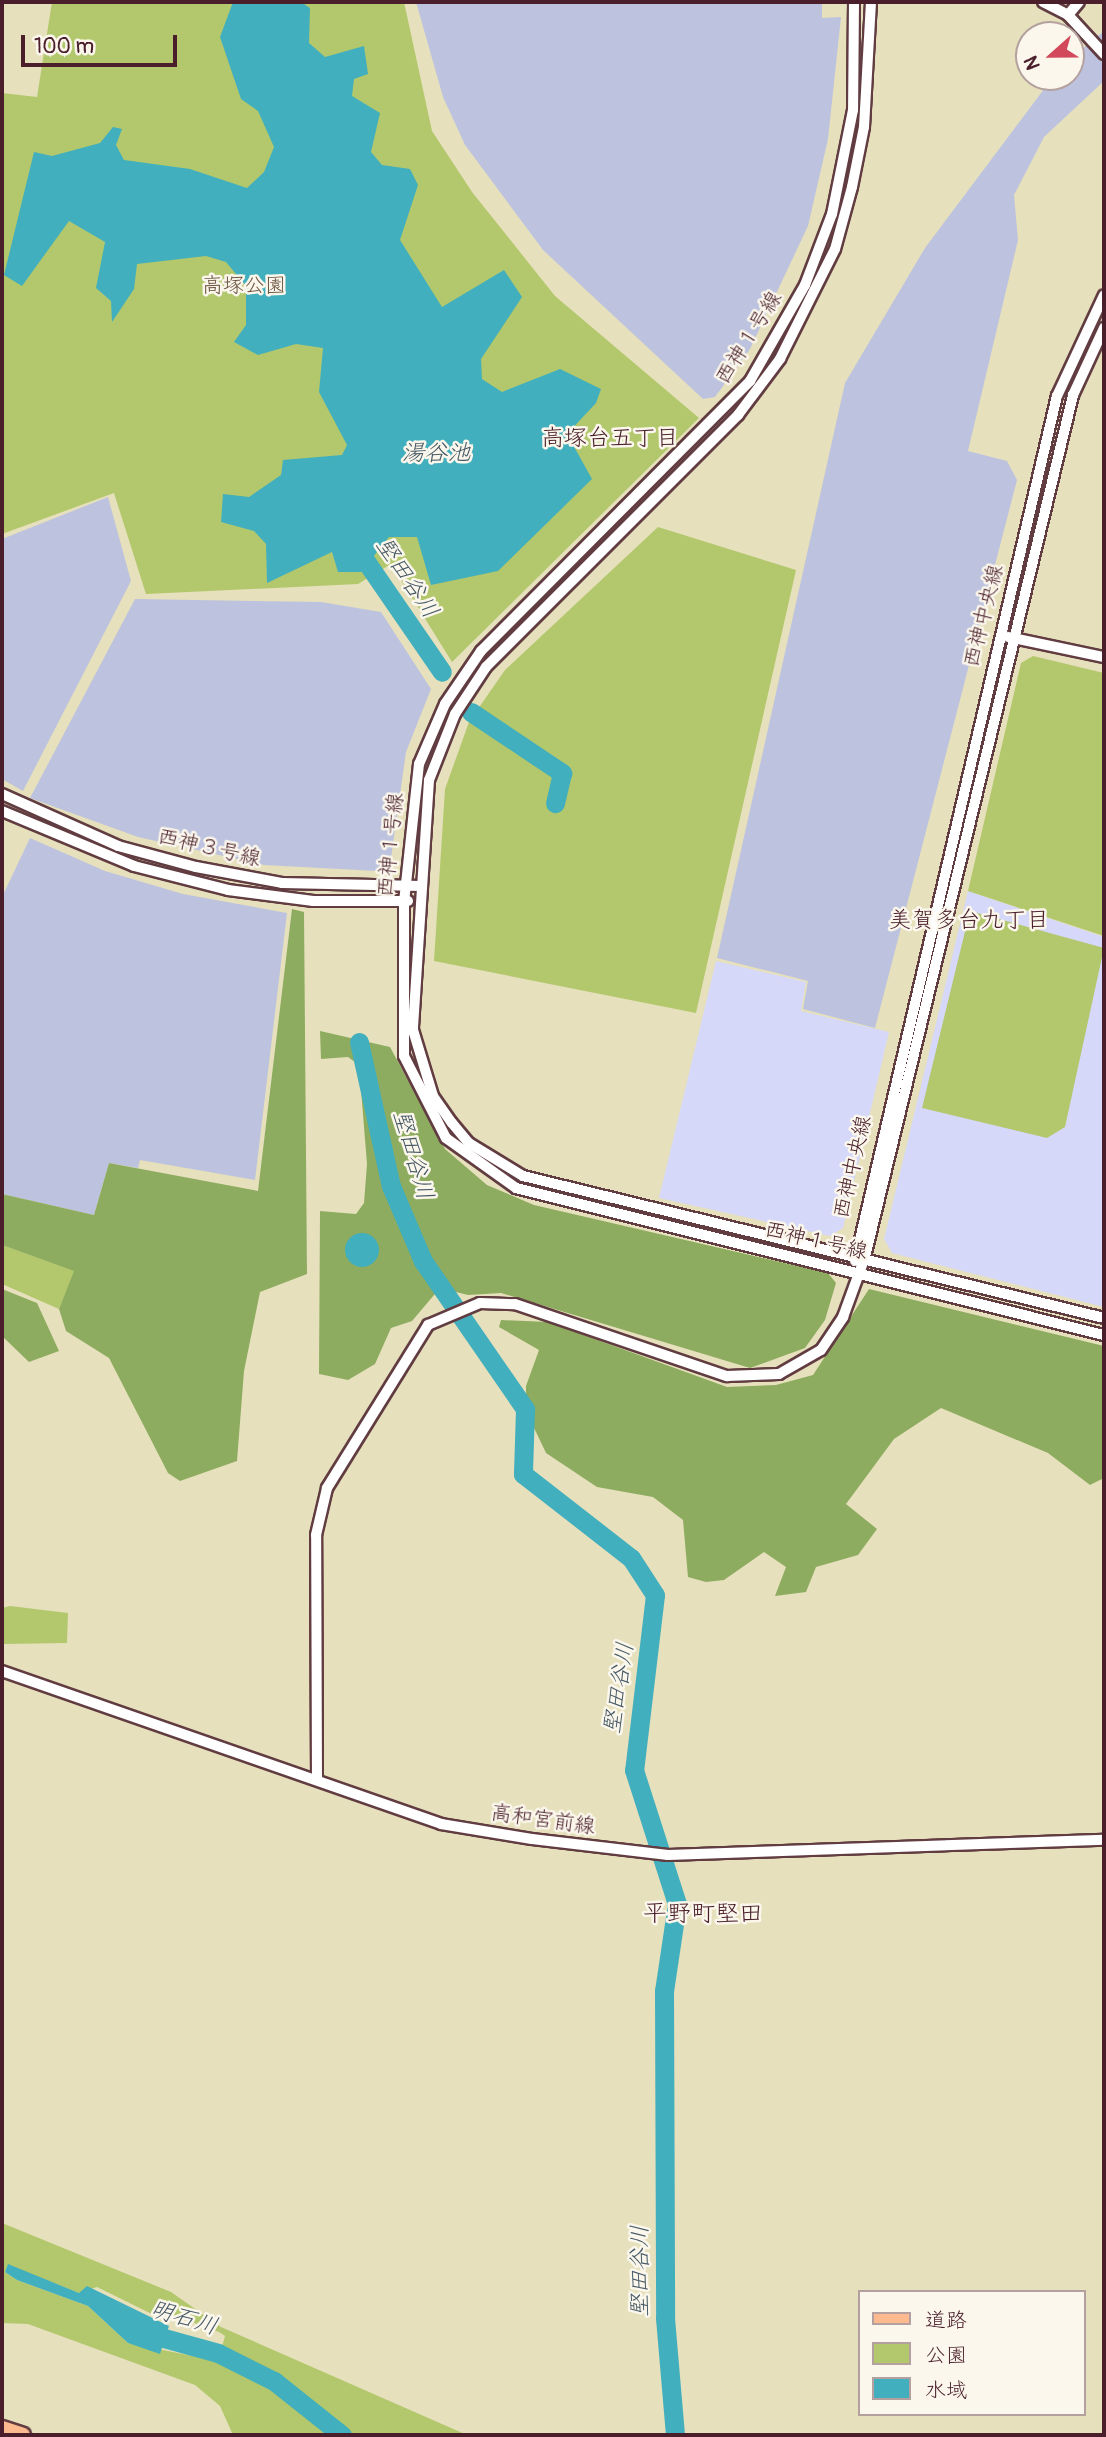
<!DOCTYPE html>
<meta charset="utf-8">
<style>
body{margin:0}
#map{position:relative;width:1106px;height:2437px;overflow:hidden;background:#e6e0bc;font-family:Pangolin,"Klee One",sans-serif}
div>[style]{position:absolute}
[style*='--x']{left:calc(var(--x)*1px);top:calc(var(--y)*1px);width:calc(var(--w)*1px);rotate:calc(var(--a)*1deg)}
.built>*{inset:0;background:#d5d8f9}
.industrial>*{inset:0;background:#bdc3de}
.green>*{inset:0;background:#b3c86c}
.forest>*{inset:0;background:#8eac60}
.water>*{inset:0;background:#41afbd}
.round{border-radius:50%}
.river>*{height:19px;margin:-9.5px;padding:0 9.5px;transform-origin:9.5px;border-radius:9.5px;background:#41afbd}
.roads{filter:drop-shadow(2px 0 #613c41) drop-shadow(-2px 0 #613c41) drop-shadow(0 2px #613c41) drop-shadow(0 -2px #613c41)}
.tertiary>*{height:10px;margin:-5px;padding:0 5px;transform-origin:5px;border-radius:5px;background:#fff}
.primary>*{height:14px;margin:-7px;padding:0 7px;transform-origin:7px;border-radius:7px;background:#fcba8e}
span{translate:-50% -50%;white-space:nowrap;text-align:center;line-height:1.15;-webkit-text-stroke:5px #fbf7ec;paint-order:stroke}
.park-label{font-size:21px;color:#6a523e}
.street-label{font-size:21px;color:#4a1f2b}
.neighbourhood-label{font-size:23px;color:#4a1f2b}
.water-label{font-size:23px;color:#465965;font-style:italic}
.quarter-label{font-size:24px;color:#4a1f2b}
.frame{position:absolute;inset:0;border:4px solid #4a1f2b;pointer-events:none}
.legend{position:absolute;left:858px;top:2290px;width:228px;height:126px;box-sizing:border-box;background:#fbf7ec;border:2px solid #b4a19f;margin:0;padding:9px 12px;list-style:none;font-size:21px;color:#4a1f2b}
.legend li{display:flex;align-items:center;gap:14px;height:35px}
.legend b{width:35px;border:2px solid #b4a19f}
.north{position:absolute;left:1015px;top:21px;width:70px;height:70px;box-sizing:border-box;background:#fbf7ec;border:2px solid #b4a19f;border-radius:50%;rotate:249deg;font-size:19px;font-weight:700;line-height:28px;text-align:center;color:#4a1f2b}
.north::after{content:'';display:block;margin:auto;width:24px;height:32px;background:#d1495b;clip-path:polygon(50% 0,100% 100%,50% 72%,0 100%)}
.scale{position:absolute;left:21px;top:35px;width:156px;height:32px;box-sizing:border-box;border:4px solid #4a1f2b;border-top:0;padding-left:9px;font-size:21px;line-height:24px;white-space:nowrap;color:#4a1f2b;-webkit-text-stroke:5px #fbf7ec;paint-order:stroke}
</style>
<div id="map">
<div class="built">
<div style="clip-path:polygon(968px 891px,1104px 937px,1104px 1307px,892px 1253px,884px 1239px)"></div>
<div style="clip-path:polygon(716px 961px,806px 982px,801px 1011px,889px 1032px,843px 1228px,830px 1236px,659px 1198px)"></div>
</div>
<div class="industrial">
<div style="clip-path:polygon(416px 2px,822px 2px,822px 18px,841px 17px,828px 139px,808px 226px,750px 349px,715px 397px,703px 399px,543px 250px,465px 145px,443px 97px)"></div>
<div style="clip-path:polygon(1104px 31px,1104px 81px,1044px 137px,1014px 195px,1018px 240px,968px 451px,1007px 461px,1017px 480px,875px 1028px,803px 1009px,808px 981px,717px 958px,845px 383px,925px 248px,1053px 77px,1071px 77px,1071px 58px)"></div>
<div style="clip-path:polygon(108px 497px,131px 581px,23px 791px,2px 779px,2px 539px)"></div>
<div style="clip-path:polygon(135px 599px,321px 602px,381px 612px,431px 689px,406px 752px,391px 858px,377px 871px,264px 865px,138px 837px,30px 798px)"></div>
<div style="clip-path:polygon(30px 838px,105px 871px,183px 894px,287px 913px,255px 1180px,140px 1160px,138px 1168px,109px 1163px,94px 1215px,2px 1194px,2px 897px)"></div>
</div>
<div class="green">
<div style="clip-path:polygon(52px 2px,404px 2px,432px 131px,472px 192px,555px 296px,699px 418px,452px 662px,391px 564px,358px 584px,146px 594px,114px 493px,2px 534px,2px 93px,37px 97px)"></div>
<div style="clip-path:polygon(658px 527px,796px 570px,696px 1013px,434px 961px,445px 789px,469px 722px,505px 670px)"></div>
<div style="clip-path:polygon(1033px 656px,1104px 673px,1104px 936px,968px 891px,1021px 663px)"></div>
<div style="clip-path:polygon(970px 911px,1104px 948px,1065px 1127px,1047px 1138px,922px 1108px)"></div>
<div style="clip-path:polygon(2px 1245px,75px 1271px,59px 1309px,2px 1284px)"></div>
<div style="clip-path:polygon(10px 1606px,68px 1613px,67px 1643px,2px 1644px,2px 1608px)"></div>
<div style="clip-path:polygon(evenodd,2px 2223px,171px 2292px,221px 2327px,467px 2435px,233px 2435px,220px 2406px,195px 2385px,28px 2324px,2px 2323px,2px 2223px,8px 2265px,79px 2293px,97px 2287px,162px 2319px,165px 2312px,219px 2332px,225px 2336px,218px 2361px,128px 2343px,88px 2306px,17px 2280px,5px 2272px,8px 2265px)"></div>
</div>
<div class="forest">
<div style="clip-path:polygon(292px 909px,304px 912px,307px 1274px,260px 1292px,244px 1371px,237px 1461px,180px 1481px,168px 1473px,109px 1358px,66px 1331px,59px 1309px,74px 1271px,2px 1245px,2px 1194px,94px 1215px,109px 1163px,258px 1191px)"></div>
<div style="clip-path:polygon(320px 1031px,390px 1047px,445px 1149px,487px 1185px,534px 1205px,828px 1273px,836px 1283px,825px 1320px,805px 1348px,750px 1368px,501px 1293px,468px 1295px,440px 1288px,412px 1321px,391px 1328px,375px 1364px,348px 1380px,319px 1374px,320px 1211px,356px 1214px,364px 1203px,367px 1164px,359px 1065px,348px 1057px,321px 1059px)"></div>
<div style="clip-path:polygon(2px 1289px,37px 1303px,59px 1351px,29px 1362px,2px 1336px)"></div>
<div style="clip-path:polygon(869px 1289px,1104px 1346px,1104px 1478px,1090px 1485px,1048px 1453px,941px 1408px,894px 1439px,846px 1504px,877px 1529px,858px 1555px,816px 1567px,806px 1592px,775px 1596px,786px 1567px,764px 1552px,724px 1580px,706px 1582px,688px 1577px,683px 1520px,653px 1497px,597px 1487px,546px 1453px,526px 1411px,526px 1386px,539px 1350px,499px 1327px,501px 1320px,548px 1322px,727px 1387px,776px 1385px,813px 1375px)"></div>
</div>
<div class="water">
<div style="clip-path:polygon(233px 2px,301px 2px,310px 8px,309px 43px,325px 57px,364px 46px,368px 74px,354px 79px,352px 96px,380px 113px,371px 152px,382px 165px,410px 169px,418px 185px,400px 240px,442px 307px,504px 270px,522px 297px,481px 359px,482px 379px,502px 392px,560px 369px,601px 389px,596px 403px,567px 434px,592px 479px,498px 571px,431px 585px,417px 537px,389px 537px,361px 572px,338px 572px,332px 552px,267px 583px,266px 544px,254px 531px,221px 522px,223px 494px,249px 497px,281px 475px,283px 460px,342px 455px,347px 445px,319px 392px,323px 348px,296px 344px,258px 355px,234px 342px,246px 325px,246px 286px,226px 262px,206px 256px,137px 264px,134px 289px,112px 322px,111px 301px,96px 288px,105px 242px,69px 221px,22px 286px,4px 275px,34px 152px,52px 156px,100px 143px,113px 127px,122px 129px,116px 145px,124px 160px,190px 169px,247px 188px,264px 172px,274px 147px,258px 111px,241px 99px,220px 37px)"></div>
<div class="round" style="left:345px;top:1233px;width:34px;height:34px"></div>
<div style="clip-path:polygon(8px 2264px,79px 2293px,87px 2286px,169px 2326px,160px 2354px,128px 2343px,88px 2306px,17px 2280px,5px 2272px)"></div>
</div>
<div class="river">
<div style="--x:354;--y:544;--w:155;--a:55.5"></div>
<div style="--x:471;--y:712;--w:110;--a:33.8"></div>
<div style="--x:562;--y:773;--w:31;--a:103"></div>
<div style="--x:359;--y:1042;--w:148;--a:77.5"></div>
<div style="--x:391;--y:1186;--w:82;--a:66.9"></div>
<div style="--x:423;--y:1261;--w:180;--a:55.4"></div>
<div style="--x:525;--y:1409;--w:65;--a:91.8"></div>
<div style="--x:523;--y:1474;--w:137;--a:37.9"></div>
<div style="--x:631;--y:1558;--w:44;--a:57"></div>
<div style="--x:655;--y:1595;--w:176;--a:96.8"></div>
<div style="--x:634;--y:1770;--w:141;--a:72.2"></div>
<div style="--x:677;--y:1904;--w:88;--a:98.5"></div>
<div style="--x:664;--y:1991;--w:327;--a:89.8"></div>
<div style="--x:665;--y:2318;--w:117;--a:85.1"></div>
<div style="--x:142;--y:2332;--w:79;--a:15.4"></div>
<div style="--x:218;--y:2353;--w:63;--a:26.6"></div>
<div style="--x:274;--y:2381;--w:87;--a:38.5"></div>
</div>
<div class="roads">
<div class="tertiary">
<div style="--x:854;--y:2;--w:108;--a:90.5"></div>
<div style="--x:853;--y:110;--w:106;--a:101.4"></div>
<div style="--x:832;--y:214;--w:76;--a:110.8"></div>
<div style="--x:805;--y:285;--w:111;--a:119.8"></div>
<div style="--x:750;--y:381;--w:381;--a:134.9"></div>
<div style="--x:481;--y:651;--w:64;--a:124.2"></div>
<div style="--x:445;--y:704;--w:65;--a:113.4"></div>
<div style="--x:419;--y:764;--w:138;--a:96.2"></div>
<div style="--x:404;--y:901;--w:155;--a:90"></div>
<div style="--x:404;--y:1056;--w:92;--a:62.9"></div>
<div style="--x:446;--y:1138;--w:86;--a:35.5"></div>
<div style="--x:516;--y:1188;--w:606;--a:14.04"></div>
<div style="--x:871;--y:2;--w:125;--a:93.2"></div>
<div style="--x:864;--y:127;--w:61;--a:101.3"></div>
<div style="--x:852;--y:187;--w:64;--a:105.3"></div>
<div style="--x:835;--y:249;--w:123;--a:116.6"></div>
<div style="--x:780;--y:359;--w:70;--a:126.9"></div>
<div style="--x:738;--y:415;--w:356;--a:135"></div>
<div style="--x:486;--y:667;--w:56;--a:123.4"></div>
<div style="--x:455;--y:714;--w:71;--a:111.5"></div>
<div style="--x:429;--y:780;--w:251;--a:93.7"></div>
<div style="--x:413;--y:1030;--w:69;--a:73.1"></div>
<div style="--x:433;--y:1096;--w:33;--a:55"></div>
<div style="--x:452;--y:1123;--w:26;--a:50"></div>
<div style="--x:469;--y:1143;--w:63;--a:31.4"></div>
<div style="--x:523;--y:1176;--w:598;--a:13.73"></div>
<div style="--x:1043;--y:2;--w:28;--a:27"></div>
<div style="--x:1068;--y:15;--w:53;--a:47.3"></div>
<div style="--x:1068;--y:15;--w:17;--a:-50"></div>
<div style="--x:1008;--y:637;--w:98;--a:11.8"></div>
<div style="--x:2;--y:794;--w:127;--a:24.1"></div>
<div style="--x:118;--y:846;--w:81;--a:15.1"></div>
<div style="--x:196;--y:867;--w:87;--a:10.5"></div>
<div style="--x:282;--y:883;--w:139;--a:1.2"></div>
<div style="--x:2;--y:811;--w:143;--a:22.6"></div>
<div style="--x:134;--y:866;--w:97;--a:14.3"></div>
<div style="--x:228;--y:890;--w:86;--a:7.4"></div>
<div style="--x:313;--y:901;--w:95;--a:0"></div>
<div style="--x:855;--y:1261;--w:888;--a:-76.86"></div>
<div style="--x:1057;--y:396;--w:111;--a:-65"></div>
<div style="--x:2;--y:1671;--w:465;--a:19.2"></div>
<div style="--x:441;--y:1824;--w:92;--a:9.4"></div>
<div style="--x:532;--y:1839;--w:137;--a:6.7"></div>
<div style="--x:668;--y:1855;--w:436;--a:-2"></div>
<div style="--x:317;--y:1780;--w:245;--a:-90.2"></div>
<div style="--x:316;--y:1535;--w:48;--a:-76.8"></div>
<div style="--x:327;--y:1488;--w:192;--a:-58.2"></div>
<div style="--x:428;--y:1325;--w:56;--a:-22.9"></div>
<div style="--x:480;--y:1303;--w:35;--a:2"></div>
<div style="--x:515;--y:1304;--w:224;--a:18.8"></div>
<div style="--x:727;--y:1376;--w:52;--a:-2.2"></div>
<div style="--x:779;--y:1374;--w:48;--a:-29.7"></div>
<div style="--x:821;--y:1350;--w:40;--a:-56"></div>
<div style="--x:843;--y:1317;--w:64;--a:-69.9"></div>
<div style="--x:865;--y:1257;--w:887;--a:-76.43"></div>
<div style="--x:1073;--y:395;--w:74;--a:-65.2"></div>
</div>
<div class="primary">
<div style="--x:2;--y:2428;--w:22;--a:18"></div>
</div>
</div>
<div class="park-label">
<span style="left:244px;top:286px">高塚公園</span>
</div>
<div class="street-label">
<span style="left:749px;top:338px;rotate:-58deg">西神１号線</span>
<span style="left:984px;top:616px;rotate:-76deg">西神中央線</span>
<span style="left:391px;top:845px;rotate:-84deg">西神１号線</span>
<span style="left:209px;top:848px;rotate:13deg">西神３号線</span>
<span style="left:853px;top:1167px;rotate:-77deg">西神中央線</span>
<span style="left:816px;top:1241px;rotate:13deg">西神１号線</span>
<span style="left:543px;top:1820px;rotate:8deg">高和宮前線</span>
</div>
<div class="neighbourhood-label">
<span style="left:610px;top:438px">高塚台五丁目</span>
<span style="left:969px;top:920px">美賀多台九丁目</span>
</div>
<div class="water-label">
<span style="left:436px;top:453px">湯谷池</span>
<span style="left:407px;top:578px;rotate:56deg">堅田谷川</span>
<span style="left:413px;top:1155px;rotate:74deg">堅田谷川</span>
<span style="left:619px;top:1688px;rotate:-81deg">堅田谷川</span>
<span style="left:640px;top:2271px;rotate:-90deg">堅田谷川</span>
<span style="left:184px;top:2318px;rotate:17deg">明石川</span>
</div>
<div class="quarter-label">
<span style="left:703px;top:1914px">平野町堅田</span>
</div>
<div class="frame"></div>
<ul class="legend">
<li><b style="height:9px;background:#fcba8e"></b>道路</li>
<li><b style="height:19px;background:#b3c86c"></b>公園</li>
<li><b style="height:19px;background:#41afbd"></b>水域</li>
</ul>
<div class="north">N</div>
<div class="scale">100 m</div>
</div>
